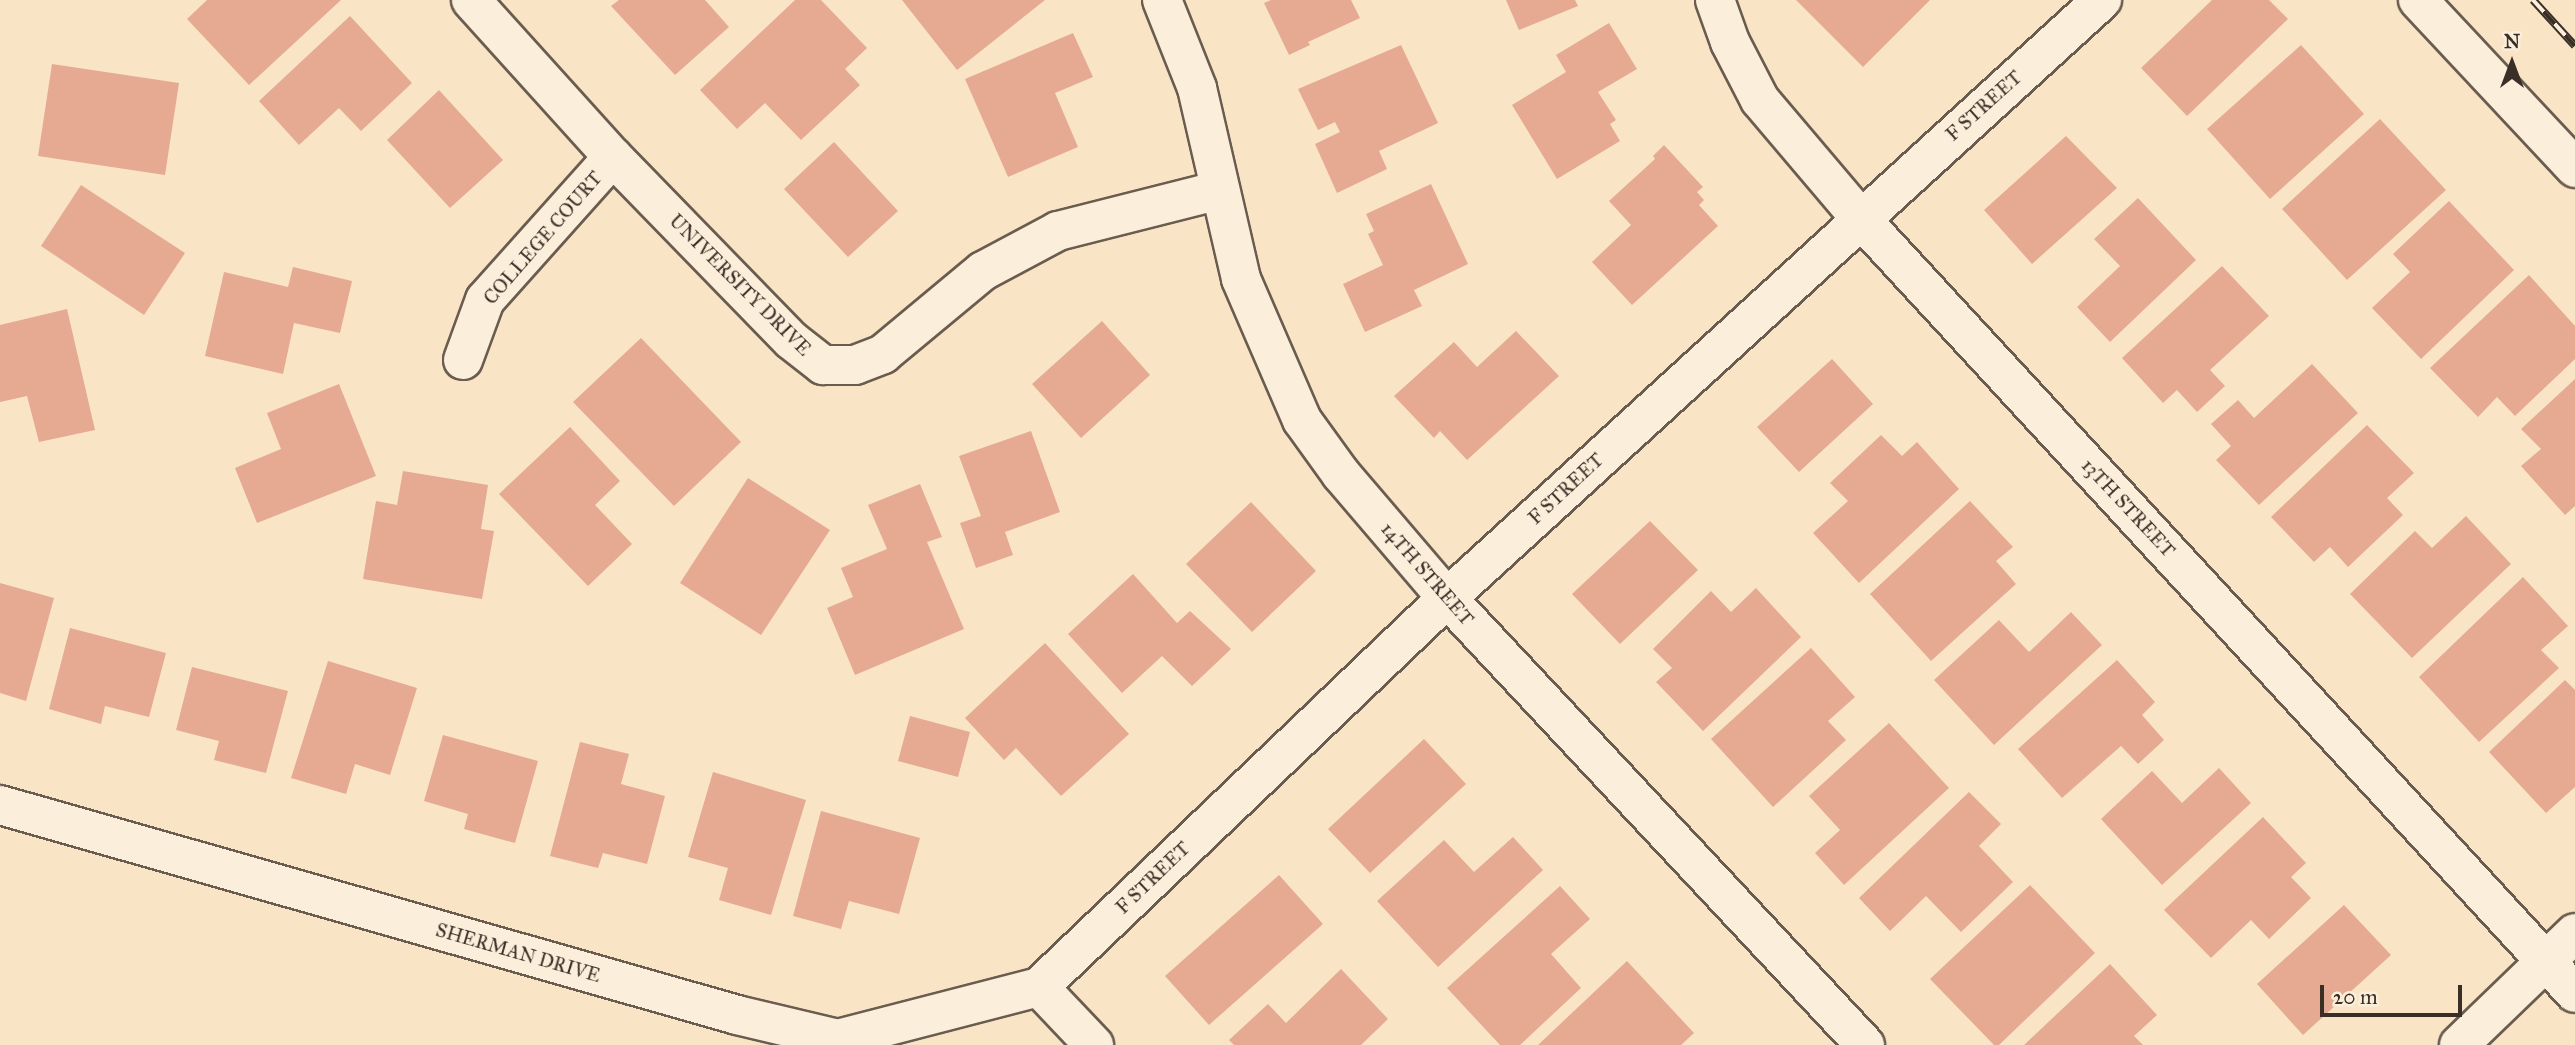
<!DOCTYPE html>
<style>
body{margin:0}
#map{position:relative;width:2575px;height:1045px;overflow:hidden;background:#f9e5c6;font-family:"IM FELL Great Primer",serif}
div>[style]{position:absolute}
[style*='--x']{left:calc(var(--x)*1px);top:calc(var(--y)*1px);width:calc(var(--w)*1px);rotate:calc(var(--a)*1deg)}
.building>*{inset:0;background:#e5aa91}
.roads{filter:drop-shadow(2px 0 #6a5c4f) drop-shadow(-2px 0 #6a5c4f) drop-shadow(0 2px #6a5c4f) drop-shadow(0 -2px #6a5c4f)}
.minor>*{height:38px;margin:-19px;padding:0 19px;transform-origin:19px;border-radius:19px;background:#fbeeda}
.rail>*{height:8px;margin-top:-4px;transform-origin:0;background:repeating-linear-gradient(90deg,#fbeeda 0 16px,#3a2f27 0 32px);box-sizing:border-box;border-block:2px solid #3a2f27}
span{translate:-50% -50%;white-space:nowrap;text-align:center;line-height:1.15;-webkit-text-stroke:5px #fbeeda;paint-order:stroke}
.street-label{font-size:19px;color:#3a2f27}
.north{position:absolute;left:2477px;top:28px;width:70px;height:70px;-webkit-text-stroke:5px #fbeeda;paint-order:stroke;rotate:0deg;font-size:19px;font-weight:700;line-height:28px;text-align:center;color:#3a2f27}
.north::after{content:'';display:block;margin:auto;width:24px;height:32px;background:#3a2f27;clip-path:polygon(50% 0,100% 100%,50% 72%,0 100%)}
.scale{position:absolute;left:2320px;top:985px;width:142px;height:32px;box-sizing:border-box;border:4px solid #3a2f27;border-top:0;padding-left:9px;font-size:21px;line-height:24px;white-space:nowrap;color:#3a2f27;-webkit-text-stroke:5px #fbeeda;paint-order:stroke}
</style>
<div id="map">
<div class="building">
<div style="clip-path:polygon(207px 0,341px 0,249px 85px,187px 19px)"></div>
<div style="clip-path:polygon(619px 0,705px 0,729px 27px,675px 75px,611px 6px)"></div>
<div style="clip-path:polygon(795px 0,821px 0,867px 48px,845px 69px,860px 85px,801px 140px,765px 103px,737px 129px,700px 90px)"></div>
<div style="clip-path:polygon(902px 0,1045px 0,957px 70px)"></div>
<div style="clip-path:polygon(1271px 0,1351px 0,1360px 18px,1308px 42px,1310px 45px,1289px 55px,1264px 3px)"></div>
<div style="clip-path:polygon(1506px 0,1575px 0,1578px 6px,1519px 30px)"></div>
<div style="clip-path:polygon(1796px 0,1930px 0,1863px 67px)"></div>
<div style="clip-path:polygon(2212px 0,2269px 0,2288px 19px,2187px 116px,2141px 68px)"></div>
<div style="clip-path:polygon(350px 16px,412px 83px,361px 131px,339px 108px,299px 145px,259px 101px)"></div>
<div style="clip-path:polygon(1609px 23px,1637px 69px,1598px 92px,1616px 120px,1610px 124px,1620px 141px,1557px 179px,1512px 105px,1566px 72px,1556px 55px)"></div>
<div style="clip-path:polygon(1073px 33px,1093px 77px,1055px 93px,1078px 147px,1008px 177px,965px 79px)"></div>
<div style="clip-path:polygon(1401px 45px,1438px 123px,1379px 151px,1387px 169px,1337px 193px,1315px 144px,1340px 132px,1335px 122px,1318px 130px,1298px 89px)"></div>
<div style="clip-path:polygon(2301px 45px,2364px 114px,2270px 199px,2207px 129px)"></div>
<div style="clip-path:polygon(52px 64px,179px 83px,165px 175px,38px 156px)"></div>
<div style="clip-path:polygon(439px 90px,503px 160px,450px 208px,387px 140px)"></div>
<div style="clip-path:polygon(2380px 119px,2446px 190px,2347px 280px,2282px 209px)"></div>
<div style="clip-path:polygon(2066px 136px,2117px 188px,2032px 264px,1984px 210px)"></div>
<div style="clip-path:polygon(834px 142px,898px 211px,848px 257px,784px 189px)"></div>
<div style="clip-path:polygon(1664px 145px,1703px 187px,1697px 192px,1704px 200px,1699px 205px,1718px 226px,1632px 305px,1592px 262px,1631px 225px,1609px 201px,1655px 159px,1653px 156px)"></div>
<div style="clip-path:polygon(1431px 184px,1468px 264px,1414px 290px,1422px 306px,1365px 332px,1343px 284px,1383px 265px,1368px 234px,1374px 231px,1366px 214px)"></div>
<div style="clip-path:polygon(81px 185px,185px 253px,144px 315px,41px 246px)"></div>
<div style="clip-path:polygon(2138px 198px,2196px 260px,2110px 342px,2077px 307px,2120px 266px,2094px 239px)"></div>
<div style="clip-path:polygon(2449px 201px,2514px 270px,2421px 359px,2372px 308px,2410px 272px,2393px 254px)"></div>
<div style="clip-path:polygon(2222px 266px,2269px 316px,2210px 370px,2225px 386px,2197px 412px,2177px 390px,2163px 403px,2122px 358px)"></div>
<div style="clip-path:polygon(293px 267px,352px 281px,340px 333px,294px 323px,283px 374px,205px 356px,224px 272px,288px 287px)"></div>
<div style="clip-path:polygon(2529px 275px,2575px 326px,2575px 359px,2515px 416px,2497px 397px,2478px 417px,2430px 368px)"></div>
<div style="clip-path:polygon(67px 309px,95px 430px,39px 442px,27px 396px,0 402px,0 325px)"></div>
<div style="clip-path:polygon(1102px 321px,1150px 375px,1081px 438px,1032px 384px)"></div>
<div style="clip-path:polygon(1516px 331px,1559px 376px,1467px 460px,1440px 431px,1434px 438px,1394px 396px,1454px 342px,1477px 367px)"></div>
<div style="clip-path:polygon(641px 338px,741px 442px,674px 506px,573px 402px)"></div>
<div style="clip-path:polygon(1832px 359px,1873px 404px,1799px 472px,1757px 427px)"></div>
<div style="clip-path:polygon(2312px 364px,2358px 413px,2259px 505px,2216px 460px,2231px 446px,2211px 424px,2238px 400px,2254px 418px)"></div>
<div style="clip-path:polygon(2575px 379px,2575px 506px,2565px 515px,2521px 466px,2541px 449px,2521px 429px)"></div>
<div style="clip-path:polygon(339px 384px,376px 476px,257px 523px,235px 468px,281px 449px,267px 413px)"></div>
<div style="clip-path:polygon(2367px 425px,2414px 473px,2387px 498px,2403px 515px,2348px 567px,2330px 547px,2314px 562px,2271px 517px)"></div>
<div style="clip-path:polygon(570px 427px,620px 481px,595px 505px,632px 544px,588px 586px,499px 494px)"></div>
<div style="clip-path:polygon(1031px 431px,1060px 512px,1005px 532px,1013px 555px,976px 568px,960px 523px,981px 516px,959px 456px)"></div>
<div style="clip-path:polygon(1881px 435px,1902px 456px,1917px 442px,1959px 489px,1859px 583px,1813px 533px,1848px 501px,1830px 483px)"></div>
<div style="clip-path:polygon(403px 471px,488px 485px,481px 529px,494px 531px,482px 599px,363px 579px,376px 501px,397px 505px)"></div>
<div style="clip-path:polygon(748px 478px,830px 530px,761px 635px,680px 583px)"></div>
<div style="clip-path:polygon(920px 484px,942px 537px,927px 542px,964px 629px,855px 675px,827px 608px,853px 597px,841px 568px,887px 549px,868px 505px)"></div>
<div style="clip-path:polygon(1970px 501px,2013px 547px,1996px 561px,2016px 584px,1931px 661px,1870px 594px)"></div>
<div style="clip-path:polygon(1251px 502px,1316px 571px,1252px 632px,1186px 564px)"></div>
<div style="clip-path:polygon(2466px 516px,2511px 564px,2412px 658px,2350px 594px,2415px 531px,2432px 548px)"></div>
<div style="clip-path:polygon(1650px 521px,1698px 570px,1620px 644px,1572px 594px)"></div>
<div style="clip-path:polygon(1133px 574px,1177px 623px,1190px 611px,1231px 649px,1192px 686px,1162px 656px,1122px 693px,1068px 634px)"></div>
<div style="clip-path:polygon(2523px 577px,2568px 626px,2541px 650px,2559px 668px,2479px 742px,2419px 677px)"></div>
<div style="clip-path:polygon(0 583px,54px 598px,26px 701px,0 693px)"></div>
<div style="clip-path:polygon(1756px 588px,1801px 637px,1703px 731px,1656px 682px,1672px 668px,1653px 649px,1711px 591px,1731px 612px)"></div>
<div style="clip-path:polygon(2071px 612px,2102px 645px,1994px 745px,1934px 680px,1999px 620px,2029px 652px)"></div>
<div style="clip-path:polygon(70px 628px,166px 653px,149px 717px,105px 706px,101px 724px,49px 709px)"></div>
<div style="clip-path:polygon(1045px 643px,1129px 734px,1061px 796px,1016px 748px,1004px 760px,965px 718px)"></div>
<div style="clip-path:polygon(1811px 648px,1855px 697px,1828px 721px,1846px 740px,1773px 807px,1711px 739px)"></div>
<div style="clip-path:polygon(2117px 660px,2155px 702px,2142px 715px,2164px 740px,2138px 764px,2121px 746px,2062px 798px,2018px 749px)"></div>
<div style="clip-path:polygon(328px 661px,417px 688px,390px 775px,355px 764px,346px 794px,291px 778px)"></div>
<div style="clip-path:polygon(192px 667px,288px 691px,266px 773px,214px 760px,219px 741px,176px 730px)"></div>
<div style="clip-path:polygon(2565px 680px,2575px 690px,2575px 787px,2546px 813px,2489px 752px)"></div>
<div style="clip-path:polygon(910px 716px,970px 732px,958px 777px,898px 761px)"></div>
<div style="clip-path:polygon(1889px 723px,1949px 788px,1844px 885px,1815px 853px,1840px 830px,1809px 796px)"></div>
<div style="clip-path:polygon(443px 735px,538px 761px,515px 843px,464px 829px,468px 814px,424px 801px)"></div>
<div style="clip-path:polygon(1424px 739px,1466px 784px,1370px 873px,1328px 829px)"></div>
<div style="clip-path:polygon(580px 742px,629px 754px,621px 784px,665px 796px,647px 864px,603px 853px,598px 868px,550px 856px)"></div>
<div style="clip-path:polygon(2219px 768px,2251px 803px,2162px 885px,2101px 819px,2152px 771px,2182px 803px)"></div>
<div style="clip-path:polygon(713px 772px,806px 800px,771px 915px,719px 900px,728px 868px,688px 857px)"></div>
<div style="clip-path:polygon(1969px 792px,2001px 824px,1979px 846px,2013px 882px,1961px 932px,1926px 896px,1890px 931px,1859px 898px)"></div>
<div style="clip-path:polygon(821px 811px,920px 838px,899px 914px,849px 901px,841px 929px,793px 916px)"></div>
<div style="clip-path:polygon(2263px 817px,2306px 863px,2291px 877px,2311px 898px,2269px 939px,2251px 920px,2211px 958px,2164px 910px)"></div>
<div style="clip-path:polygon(1513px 837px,1543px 870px,1438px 967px,1377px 901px,1444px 840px,1474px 872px)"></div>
<div style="clip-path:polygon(1279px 875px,1323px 924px,1209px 1025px,1165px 976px)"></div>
<div style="clip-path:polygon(2030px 885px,2095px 953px,1999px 1045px,1994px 1045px,1930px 979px)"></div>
<div style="clip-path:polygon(1560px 886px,1590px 919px,1551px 954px,1581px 988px,1520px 1045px,1500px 1045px,1447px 988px)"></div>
<div style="clip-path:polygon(2344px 905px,2391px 955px,2303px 1035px,2257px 984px)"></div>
<div style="clip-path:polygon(1627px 961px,1694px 1033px,1681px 1045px,1538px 1045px)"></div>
<div style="clip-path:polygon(2110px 964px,2157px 1015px,2134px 1036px,2143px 1045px,2024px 1045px)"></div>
<div style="clip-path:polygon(1341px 969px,1388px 1019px,1361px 1045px,1234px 1045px,1229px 1040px,1268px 1004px,1286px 1023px)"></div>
</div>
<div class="roads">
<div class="minor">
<div style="--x:471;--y:0;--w:212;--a:47.9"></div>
<div style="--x:613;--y:157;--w:255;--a:45.8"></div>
<div style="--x:791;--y:340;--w:41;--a:38"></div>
<div style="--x:823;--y:365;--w:32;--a:0"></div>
<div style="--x:855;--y:365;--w:30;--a:-21"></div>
<div style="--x:883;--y:354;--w:130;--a:-39.7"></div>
<div style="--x:983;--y:271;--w:85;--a:-28.1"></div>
<div style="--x:1058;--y:231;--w:167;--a:-14.2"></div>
<div style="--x:1162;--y:0;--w:95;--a:68.3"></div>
<div style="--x:1197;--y:88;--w:196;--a:77"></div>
<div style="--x:1241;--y:279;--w:154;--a:66.6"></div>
<div style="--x:1302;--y:420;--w:67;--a:54.2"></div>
<div style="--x:1341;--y:474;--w:163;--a:49.5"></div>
<div style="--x:1447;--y:598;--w:612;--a:46.92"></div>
<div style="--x:1715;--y:0;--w:45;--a:70.3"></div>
<div style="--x:1730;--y:42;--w:65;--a:62.7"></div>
<div style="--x:1760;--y:100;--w:155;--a:49.7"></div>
<div style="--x:1860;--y:218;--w:1054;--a:47.31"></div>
<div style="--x:2418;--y:0;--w:230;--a:46.9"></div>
<div style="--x:463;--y:360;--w:64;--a:-69.9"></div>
<div style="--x:485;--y:300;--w:192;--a:-48.2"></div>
<div style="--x:0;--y:805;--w:766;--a:15.9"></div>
<div style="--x:737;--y:1015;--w:104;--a:13.4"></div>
<div style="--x:838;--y:1039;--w:208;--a:-14.5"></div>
<div style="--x:1039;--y:987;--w:564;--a:-43.63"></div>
<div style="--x:1447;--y:598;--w:887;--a:-42.4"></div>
<div style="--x:1039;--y:987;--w:80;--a:46.5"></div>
<div style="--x:2459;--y:1045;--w:161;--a:-44"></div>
</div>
</div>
<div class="rail">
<div style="--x:2533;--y:0;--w:62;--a:47.6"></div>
</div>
<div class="street-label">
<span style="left:1984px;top:106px;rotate:-42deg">F STREET</span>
<span style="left:543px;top:238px;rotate:-49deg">COLLEGE COURT</span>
<span style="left:740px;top:285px;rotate:45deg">UNIVERSITY DRIVE</span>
<span style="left:1566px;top:489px;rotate:-43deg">F STREET</span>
<span style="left:2128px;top:508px;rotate:47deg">13TH STREET</span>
<span style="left:1427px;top:574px;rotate:49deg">14TH STREET</span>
<span style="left:1153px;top:878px;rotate:-44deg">F STREET</span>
<span style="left:518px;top:953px;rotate:16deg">SHERMAN DRIVE</span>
</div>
<div class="north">N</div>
<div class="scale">20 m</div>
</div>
